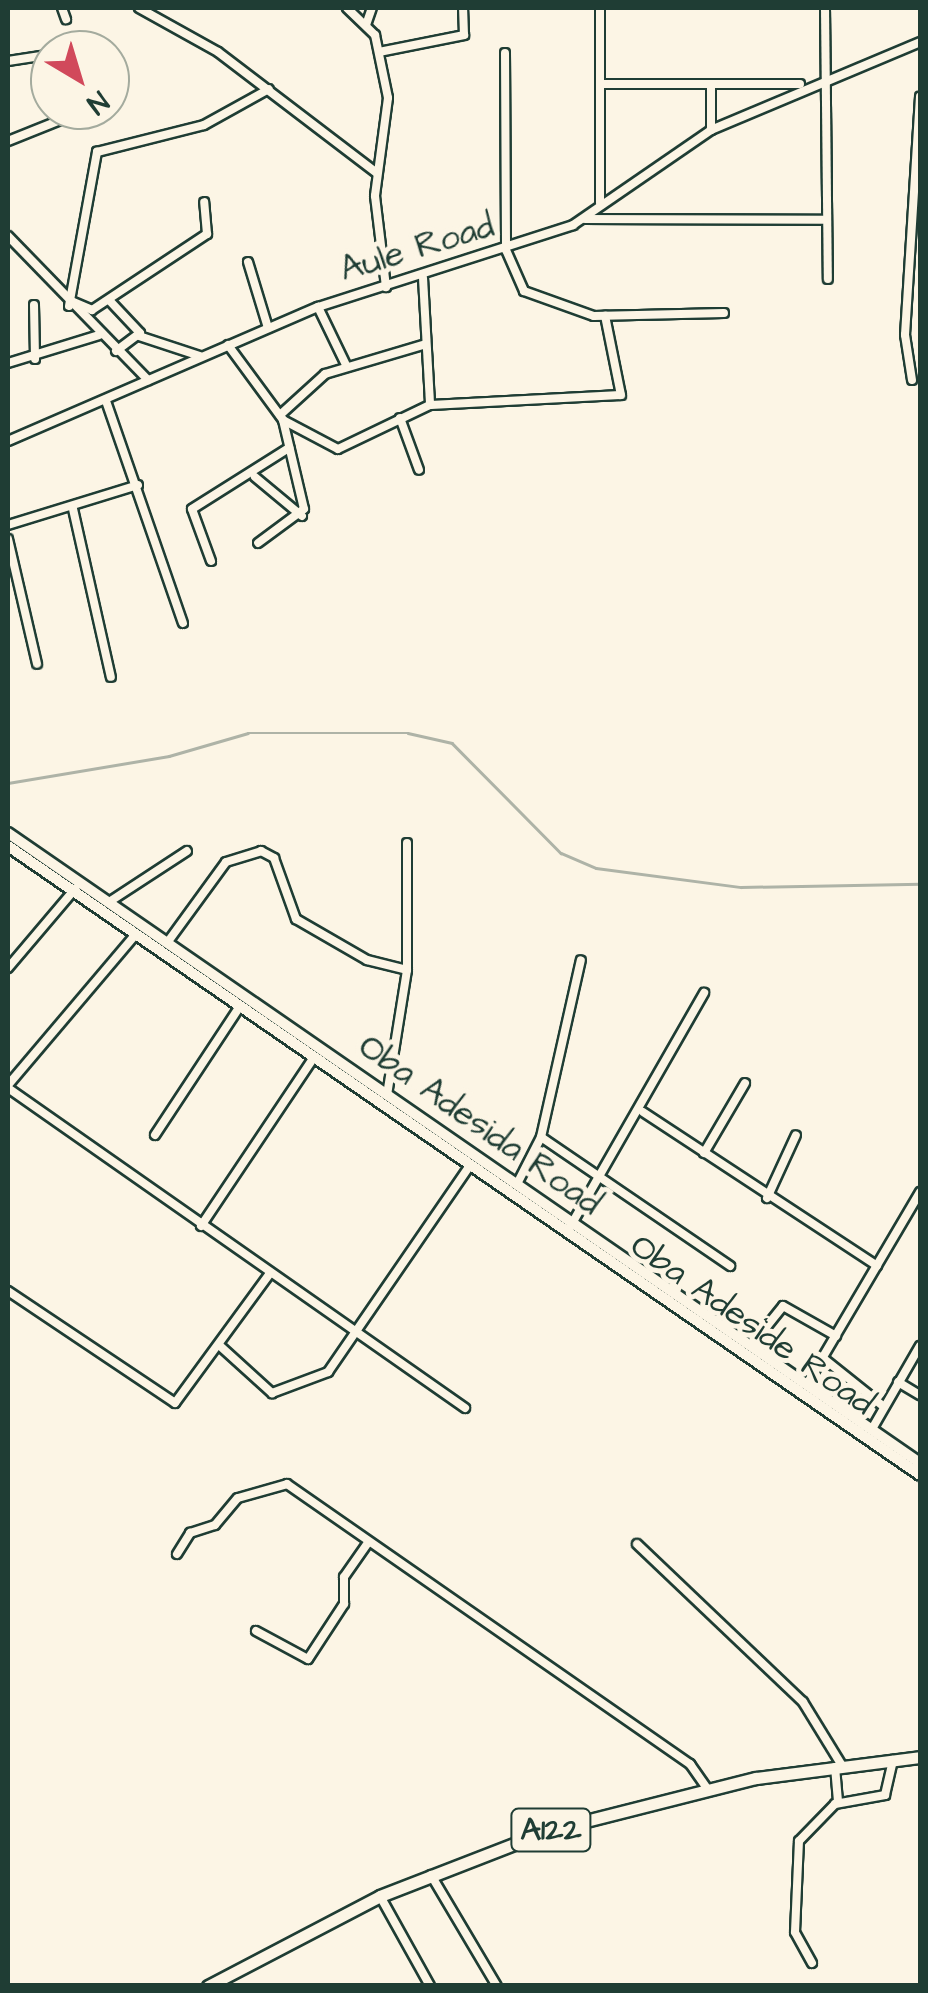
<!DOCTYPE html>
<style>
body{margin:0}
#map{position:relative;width:928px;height:1993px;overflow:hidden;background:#fcf5e5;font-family:"Architects Daughter",sans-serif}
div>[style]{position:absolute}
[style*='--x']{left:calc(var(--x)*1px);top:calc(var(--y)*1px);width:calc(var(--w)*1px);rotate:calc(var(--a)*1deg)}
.stream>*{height:2.5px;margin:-1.25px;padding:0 1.25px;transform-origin:1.25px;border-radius:1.25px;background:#aeb3a7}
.roads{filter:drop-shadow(2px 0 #1f3d34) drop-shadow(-2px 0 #1f3d34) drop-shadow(0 2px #1f3d34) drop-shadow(0 -2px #1f3d34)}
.minor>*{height:8px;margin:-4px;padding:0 4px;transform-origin:4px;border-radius:4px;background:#fcf5e5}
.major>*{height:10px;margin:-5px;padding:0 5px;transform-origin:5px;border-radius:5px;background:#fcf5e5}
.highway>*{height:11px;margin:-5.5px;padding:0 5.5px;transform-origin:5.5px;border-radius:5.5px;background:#fcf5e5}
span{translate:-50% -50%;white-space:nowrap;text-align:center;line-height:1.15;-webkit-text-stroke:10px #fcf5e5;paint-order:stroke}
.shield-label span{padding:2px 8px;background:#fcf5e5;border:2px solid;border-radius:8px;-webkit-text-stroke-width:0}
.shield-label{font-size:32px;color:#1f3d34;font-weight:700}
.street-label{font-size:35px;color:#1f3d34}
.frame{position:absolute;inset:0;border:10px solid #1f3d34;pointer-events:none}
.north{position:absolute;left:30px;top:30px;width:100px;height:100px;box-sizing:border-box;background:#fcf5e5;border:2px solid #a4ab9e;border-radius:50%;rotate:142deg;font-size:28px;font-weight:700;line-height:40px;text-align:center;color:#1f3d34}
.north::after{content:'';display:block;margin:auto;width:35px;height:45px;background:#d1495b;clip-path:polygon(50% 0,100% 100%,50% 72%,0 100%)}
</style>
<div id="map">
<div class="stream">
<div style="--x:8;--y:783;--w:163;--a:-9.5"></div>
<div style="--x:169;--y:756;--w:82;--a:-16.2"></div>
<div style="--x:248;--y:733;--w:160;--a:0"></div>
<div style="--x:408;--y:733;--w:45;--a:12.8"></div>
<div style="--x:452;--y:743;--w:155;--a:45.3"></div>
<div style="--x:561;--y:853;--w:38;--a:23"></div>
<div style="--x:596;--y:868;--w:146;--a:7.5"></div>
<div style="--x:741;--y:887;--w:179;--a:-1"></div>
</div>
<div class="roads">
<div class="minor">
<div style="--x:62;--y:8;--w:12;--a:70"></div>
<div style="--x:139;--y:8;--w:90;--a:29.1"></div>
<div style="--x:218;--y:52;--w:200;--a:37.3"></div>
<div style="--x:347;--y:8;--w:39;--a:44"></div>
<div style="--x:375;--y:35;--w:64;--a:78.3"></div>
<div style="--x:388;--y:98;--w:99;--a:97.6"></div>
<div style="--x:375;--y:196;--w:92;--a:83.1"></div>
<div style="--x:600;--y:8;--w:195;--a:90"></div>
<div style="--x:825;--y:8;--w:271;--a:89.4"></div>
<div style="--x:366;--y:25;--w:18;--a:-71"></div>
<div style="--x:379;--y:52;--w:87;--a:-11.3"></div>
<div style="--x:464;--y:35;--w:27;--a:-92"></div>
<div style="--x:505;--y:53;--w:197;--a:89.7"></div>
<div style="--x:506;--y:250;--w:45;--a:66.3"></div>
<div style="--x:524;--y:291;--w:74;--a:19.7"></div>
<div style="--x:594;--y:316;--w:130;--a:-1.3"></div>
<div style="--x:8;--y:61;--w:99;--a:-8.7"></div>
<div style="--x:600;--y:84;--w:200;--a:0"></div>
<div style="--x:711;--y:130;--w:46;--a:-90"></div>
<div style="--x:8;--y:141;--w:78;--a:-21.9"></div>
<div style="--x:585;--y:219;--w:238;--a:0.2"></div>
<div style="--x:8;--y:236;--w:201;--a:45.8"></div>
<div style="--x:248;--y:262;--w:69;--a:73.1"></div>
<div style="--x:423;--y:278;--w:127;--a:86.8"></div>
<div style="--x:109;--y:300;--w:45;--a:46.8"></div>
<div style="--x:140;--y:333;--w:30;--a:143"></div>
<div style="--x:71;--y:301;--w:23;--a:23"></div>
<div style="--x:92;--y:310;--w:138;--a:-33.5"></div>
<div style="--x:207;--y:234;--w:32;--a:-95"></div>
<div style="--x:34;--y:305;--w:54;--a:88.9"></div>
<div style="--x:69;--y:306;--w:157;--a:-79.7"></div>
<div style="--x:97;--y:152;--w:110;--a:-14.2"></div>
<div style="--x:204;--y:125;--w:74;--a:-29"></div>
<div style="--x:318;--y:307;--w:64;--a:64.2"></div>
<div style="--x:139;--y:336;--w:64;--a:18.2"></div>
<div style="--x:228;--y:345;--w:93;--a:53.7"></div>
<div style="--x:283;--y:420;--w:91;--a:76.7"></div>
<div style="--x:304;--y:509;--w:57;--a:143.5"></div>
<div style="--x:8;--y:363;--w:95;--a:-17.1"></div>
<div style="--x:912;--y:380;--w:46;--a:-98.8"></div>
<div style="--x:905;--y:335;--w:239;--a:-86.4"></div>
<div style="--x:106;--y:401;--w:235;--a:70.9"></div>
<div style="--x:280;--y:415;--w:61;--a:-42.3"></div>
<div style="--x:325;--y:374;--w:105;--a:-16.5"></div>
<div style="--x:400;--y:418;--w:55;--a:69.9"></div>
<div style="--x:283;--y:420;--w:62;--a:27.8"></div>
<div style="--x:338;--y:449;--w:102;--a:-25.6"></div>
<div style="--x:430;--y:405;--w:191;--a:-3"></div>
<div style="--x:621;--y:395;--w:81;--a:-101.4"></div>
<div style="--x:8;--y:441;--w:338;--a:-23.4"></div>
<div style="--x:318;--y:307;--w:268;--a:-17.8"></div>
<div style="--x:573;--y:225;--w:168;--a:-34.5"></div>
<div style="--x:711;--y:130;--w:227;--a:-22.8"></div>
<div style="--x:255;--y:477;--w:61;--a:39.7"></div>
<div style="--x:73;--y:509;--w:172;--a:77.3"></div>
<div style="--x:8;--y:525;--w:136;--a:-17.1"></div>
<div style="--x:8;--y:539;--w:128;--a:76.9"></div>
<div style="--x:211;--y:561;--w:55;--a:-110.1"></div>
<div style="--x:192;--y:509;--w:115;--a:-32.2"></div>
<div style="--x:109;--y:902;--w:93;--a:-33.2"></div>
<div style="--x:167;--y:943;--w:100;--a:-53.9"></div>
<div style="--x:226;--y:862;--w:37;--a:-17"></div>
<div style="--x:261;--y:851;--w:15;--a:28"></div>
<div style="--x:274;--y:858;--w:65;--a:70.2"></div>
<div style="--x:296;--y:919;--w:82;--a:30"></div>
<div style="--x:367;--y:960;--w:41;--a:14"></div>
<div style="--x:8;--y:968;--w:104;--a:-49.7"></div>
<div style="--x:8;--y:1085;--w:198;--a:-49.7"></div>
<div style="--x:8;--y:1088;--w:558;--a:35"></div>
<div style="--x:387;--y:1095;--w:127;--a:-80.9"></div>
<div style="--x:407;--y:970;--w:127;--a:-90"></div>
<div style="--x:643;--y:1112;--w:280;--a:33.3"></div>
<div style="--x:155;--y:1135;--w:154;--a:-56.6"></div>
<div style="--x:541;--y:1137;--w:229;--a:34.3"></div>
<div style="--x:704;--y:1153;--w:81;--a:-59.6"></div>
<div style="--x:517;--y:1184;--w:53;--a:-62.9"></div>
<div style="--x:541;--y:1137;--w:181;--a:-77.3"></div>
<div style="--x:767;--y:1198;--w:69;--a:-65.3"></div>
<div style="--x:201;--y:1226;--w:203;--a:-56.2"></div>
<div style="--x:570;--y:1227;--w:270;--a:-60.2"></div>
<div style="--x:8;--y:1291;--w:201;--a:33.8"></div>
<div style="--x:175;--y:1403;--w:161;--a:-53.8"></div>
<div style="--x:219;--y:1345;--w:72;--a:42.2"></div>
<div style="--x:272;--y:1393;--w:60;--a:-20.6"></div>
<div style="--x:328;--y:1372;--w:252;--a:-55.5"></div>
<div style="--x:751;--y:1346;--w:51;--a:-51.3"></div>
<div style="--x:783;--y:1306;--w:61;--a:29.5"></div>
<div style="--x:823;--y:1358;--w:77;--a:38.7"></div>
<div style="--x:898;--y:1382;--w:26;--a:31"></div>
<div style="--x:807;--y:1384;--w:223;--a:-59.5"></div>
<div style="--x:872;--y:1429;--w:96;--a:-60"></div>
<div style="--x:637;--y:1544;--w:229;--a:43.6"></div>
<div style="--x:803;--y:1702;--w:73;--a:58.5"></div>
<div style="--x:177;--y:1554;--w:25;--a:-58"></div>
<div style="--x:190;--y:1533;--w:26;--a:-18"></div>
<div style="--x:215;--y:1525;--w:35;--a:-50"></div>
<div style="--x:238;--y:1498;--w:51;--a:-15.9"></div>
<div style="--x:287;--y:1484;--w:491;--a:34.8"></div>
<div style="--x:690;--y:1764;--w:29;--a:55"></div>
<div style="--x:256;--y:1631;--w:59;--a:28.3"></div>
<div style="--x:308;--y:1659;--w:66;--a:-56.8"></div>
<div style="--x:344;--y:1604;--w:27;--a:-90"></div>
<div style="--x:344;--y:1577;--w:40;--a:-55.1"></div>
<div style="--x:835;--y:1767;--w:35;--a:85"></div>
<div style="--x:431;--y:1875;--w:129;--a:59.3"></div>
<div style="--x:380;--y:1896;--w:103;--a:60.9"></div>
<div style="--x:812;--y:1963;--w:35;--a:-119"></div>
<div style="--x:795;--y:1932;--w:91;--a:-87.5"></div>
<div style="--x:799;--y:1841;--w:52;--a:-45.8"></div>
<div style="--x:835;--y:1804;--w:51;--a:-10.2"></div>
<div style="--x:885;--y:1795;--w:36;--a:-77"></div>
</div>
<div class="major">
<div style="--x:8;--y:833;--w:1108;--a:34.64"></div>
<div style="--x:8;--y:846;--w:1108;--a:34.59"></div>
</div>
<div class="highway">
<div style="--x:208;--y:1986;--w:194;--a:-27.6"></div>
<div style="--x:380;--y:1896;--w:182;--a:-21.2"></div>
<div style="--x:550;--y:1830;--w:212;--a:-14.2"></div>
<div style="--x:756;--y:1778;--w:165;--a:-7.3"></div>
</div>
</div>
<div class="shield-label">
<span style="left:551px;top:1830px">A122</span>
</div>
<div class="street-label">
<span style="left:417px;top:248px;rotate:-17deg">Aule Road</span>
<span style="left:480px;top:1125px;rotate:35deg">Oba Adesida Road</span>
<span style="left:752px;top:1325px;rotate:35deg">Oba Adeside Road</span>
</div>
<div class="frame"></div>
<div class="north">N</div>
</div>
